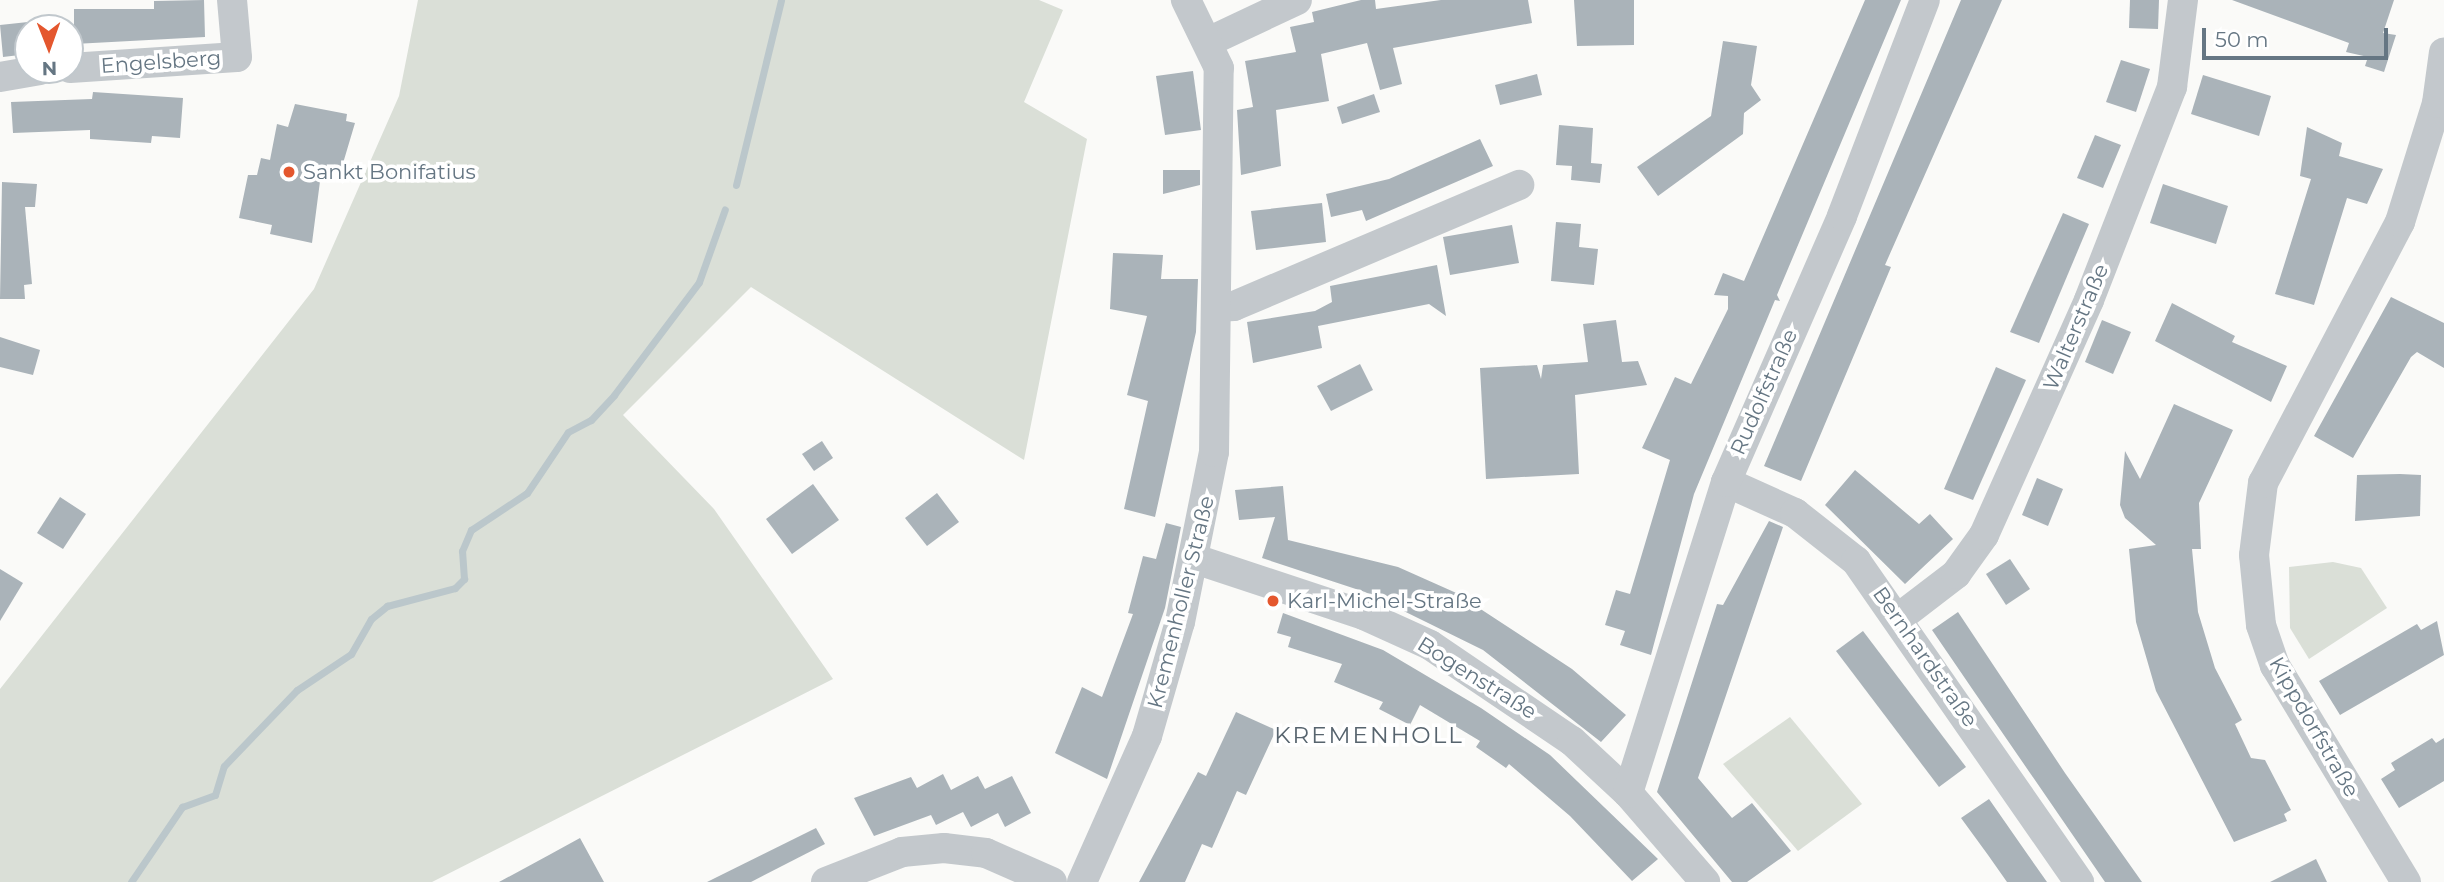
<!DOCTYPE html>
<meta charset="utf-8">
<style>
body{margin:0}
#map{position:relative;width:2444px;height:882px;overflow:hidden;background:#fafaf8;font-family:Montserrat,sans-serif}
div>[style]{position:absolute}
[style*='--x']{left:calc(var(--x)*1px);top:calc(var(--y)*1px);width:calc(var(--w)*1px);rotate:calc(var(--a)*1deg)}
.green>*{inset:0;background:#dadfd7}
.stream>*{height:7px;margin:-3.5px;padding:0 3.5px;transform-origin:3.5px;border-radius:3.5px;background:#bbc7cb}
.building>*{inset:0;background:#aab3b9}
.street>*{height:30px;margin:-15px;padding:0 15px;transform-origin:15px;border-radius:15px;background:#c3c8cc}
.dots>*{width:19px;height:19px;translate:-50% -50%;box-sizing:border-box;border:4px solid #fff;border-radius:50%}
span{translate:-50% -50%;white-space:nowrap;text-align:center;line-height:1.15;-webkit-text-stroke:7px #fff;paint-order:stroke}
.street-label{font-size:21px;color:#657683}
.poi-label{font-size:21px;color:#657683}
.left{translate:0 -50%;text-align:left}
.neighbourhood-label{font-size:23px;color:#57646e;letter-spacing:2px}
.north{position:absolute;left:14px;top:14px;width:70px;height:70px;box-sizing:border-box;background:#fff;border:2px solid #c1c8cd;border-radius:50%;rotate:179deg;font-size:19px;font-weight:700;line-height:28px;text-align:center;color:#657683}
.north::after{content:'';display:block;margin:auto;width:24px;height:32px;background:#e4572e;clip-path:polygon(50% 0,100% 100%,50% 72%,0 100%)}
.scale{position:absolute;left:2202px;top:28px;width:186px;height:32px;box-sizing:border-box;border:4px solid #657683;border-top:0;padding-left:9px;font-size:21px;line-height:24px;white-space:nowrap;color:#657683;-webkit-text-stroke:5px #fff;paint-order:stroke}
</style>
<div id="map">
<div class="green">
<div style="clip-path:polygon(418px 0,1039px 0,1063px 10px,1024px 102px,1087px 139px,1024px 460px,751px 287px,623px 415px,714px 509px,833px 679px,432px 882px,0 882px,0 689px,314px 289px,399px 96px)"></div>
<div style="clip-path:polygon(2333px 562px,2361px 568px,2387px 608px,2309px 659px,2290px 628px,2289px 567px)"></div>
<div style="clip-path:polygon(1790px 717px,1862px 804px,1798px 851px,1723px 764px)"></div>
</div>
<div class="stream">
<div style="--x:736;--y:185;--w:190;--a:-76.3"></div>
<div style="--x:131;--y:882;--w:91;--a:-55.8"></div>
<div style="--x:182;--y:807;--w:35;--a:-20"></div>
<div style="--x:215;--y:795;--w:30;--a:-73"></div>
<div style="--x:224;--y:766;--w:105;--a:-46.2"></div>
<div style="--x:297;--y:690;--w:65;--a:-33.7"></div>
<div style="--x:351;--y:654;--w:40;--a:-60.3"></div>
<div style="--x:371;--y:619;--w:21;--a:-39"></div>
<div style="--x:387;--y:606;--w:70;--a:-14.8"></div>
<div style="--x:455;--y:588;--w:13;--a:-45"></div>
<div style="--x:464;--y:579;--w:28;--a:-94"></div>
<div style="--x:462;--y:551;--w:23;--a:-67"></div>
<div style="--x:471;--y:530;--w:67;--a:-33.5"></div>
<div style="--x:527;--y:493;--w:73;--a:-56.1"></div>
<div style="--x:568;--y:432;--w:26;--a:-28"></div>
<div style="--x:591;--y:420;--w:34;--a:-47"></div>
<div style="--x:614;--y:395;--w:141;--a:-53"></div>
<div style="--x:699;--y:282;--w:77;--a:-70.4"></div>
</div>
<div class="building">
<div style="clip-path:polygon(1361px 0,1375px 0,1376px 9px,1441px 0,1528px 0,1532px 23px,1393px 48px,1402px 84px,1380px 90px,1367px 43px,1321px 54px,1329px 101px,1276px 110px,1281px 166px,1241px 175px,1237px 110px,1253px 107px,1245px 61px,1296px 52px,1290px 27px,1314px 22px,1312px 12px)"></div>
<div style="clip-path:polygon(1574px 0,1634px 0,1634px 45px,1577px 46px)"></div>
<div style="clip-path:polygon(1865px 0,1901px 0,1777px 295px,1780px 301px,1775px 300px,1694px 494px,1651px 655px,1620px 645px,1625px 631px,1605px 625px,1616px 590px,1630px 594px,1670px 460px,1642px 448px,1675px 377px,1691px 384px,1728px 309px,1728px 296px,1714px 295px,1723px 273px,1744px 281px)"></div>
<div style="clip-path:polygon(1961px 0,2002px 0,1885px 265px,1891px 267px,1801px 481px,1764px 466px)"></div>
<div style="clip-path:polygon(2130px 0,2159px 0,2158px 29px,2129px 28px)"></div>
<div style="clip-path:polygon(2232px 0,2394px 0,2383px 33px,2396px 35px,2384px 72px,2365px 66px,2368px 57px,2346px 52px,2349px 43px)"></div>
<div style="clip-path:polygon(154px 1px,204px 0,205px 37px,74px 44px,74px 9px,154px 9px)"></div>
<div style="clip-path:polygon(28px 22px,28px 54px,3px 57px,0 25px)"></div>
<div style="clip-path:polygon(1723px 41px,1757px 46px,1751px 85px,1761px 100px,1744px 113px,1743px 134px,1658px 196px,1637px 167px,1711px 116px)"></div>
<div style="clip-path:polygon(2121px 60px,2150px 69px,2136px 112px,2106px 102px)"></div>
<div style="clip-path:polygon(1193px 71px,1201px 130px,1165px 135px,1156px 76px)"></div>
<div style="clip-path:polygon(1537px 74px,1542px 95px,1500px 105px,1495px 85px)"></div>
<div style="clip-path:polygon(2203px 75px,2271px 96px,2259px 136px,2191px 114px)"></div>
<div style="clip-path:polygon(93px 92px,183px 98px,180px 138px,152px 136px,151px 143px,90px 139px,90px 130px,13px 133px,11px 102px,92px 99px)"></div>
<div style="clip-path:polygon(1374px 94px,1380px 112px,1342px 124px,1337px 107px)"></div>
<div style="clip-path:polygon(295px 104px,347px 114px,346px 121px,355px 123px,341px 170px,322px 166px,312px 243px,270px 234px,272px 225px,239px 218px,248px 175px,257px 175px,261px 158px,270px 160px,277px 124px,288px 127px)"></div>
<div style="clip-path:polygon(1559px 125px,1593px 128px,1591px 163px,1602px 164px,1600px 183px,1571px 180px,1572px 166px,1556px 165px)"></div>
<div style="clip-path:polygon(2307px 127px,2342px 143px,2339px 156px,2383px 169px,2367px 204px,2347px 198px,2314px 305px,2275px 294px,2311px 179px,2300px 176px)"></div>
<div style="clip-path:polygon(2095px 135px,2121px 145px,2103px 188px,2077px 178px)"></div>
<div style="clip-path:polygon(1480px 139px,1493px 166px,1366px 221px,1362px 210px,1331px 217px,1326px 194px,1389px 179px)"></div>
<div style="clip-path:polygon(1163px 170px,1200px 170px,1200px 185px,1163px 194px)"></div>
<div style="clip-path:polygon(2px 182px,37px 184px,35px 207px,25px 207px,32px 284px,24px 285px,25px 299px,0 299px)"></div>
<div style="clip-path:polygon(2163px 184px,2228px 206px,2216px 244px,2150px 223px)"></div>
<div style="clip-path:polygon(1322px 203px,1326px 242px,1256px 250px,1251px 211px)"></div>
<div style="clip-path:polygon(2063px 213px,2089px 224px,2039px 343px,2010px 332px)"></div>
<div style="clip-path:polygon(1556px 222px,1581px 224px,1579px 247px,1598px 249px,1594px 285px,1551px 281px)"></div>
<div style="clip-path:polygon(1512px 225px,1519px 263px,1450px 275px,1443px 237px)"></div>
<div style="clip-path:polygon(1113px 253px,1163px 255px,1161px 279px,1198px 279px,1196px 332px,1155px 517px,1124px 509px,1148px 401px,1127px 395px,1147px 316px,1110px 309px)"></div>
<div style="clip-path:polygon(1437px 265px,1446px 316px,1429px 304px,1318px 326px,1322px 348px,1253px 363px,1247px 322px,1315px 311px,1332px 302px,1330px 286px)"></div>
<div style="clip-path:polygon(2391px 297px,2444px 323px,2444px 368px,2417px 352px,2411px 357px,2353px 458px,2314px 436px)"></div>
<div style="clip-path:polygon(2172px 303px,2235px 336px,2232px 342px,2287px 366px,2271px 402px,2155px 341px)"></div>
<div style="clip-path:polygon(1616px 320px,1622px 362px,1638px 361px,1647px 385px,1575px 395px,1579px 474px,1486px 479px,1480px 368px,1537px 365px,1541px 379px,1543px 365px,1588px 362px,1583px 324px)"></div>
<div style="clip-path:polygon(2102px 320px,2131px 332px,2113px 374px,2085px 362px)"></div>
<div style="clip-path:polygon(0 337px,40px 350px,33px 375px,0 367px)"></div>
<div style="clip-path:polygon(1360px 364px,1373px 390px,1331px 411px,1317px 386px)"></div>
<div style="clip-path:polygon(1996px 367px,2026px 380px,1973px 500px,1944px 489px)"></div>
<div style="clip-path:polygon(2174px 404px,2233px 430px,2199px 503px,2201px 549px,2192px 549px,2198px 612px,2215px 668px,2242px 720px,2235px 724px,2251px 758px,2265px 760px,2291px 810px,2284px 814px,2287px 821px,2234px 842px,2156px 691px,2136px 622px,2129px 549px,2156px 545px,2125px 518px,2120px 505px,2125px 451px,2140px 479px)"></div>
<div style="clip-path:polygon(822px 441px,833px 458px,814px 471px,802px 454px)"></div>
<div style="clip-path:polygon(1855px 470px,1919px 524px,1930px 514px,1953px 539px,1905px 584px,1825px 505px)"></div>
<div style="clip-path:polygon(2400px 474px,2421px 475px,2420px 516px,2355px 521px,2357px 475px)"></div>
<div style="clip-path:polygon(2037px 478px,2063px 489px,2048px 526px,2022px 515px)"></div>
<div style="clip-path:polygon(813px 484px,839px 520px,792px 554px,766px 519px)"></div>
<div style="clip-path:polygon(1283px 486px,1288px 540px,1398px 567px,1481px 604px,1479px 608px,1572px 669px,1626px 715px,1601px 742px,1483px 650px,1365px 592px,1262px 558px,1275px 517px,1239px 520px,1235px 490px)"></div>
<div style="clip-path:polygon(937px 493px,959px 522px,927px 546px,905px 518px)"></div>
<div style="clip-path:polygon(60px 497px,86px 514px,63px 549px,37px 533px)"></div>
<div style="clip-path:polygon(1769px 521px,1783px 527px,1698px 778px,1732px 818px,1752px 803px,1791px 851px,1747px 882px,1732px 882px,1657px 792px,1717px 604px,1723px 605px)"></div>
<div style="clip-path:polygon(1166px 523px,1181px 527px,1165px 608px,1107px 779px,1055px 753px,1082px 687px,1102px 697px,1133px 614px,1128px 613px,1143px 556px,1156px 559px)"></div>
<div style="clip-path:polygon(2010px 559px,2030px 589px,2006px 605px,1986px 574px)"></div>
<div style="clip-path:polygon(0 569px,23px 583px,0 621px)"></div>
<div style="clip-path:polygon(1958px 612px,2065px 773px,2142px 882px,2105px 882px,1975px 693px,1932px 630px)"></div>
<div style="clip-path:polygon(1283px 613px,1383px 650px,1481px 708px,1550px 755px,1658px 859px,1632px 881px,1570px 816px,1509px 764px,1506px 768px,1476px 747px,1480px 741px,1420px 705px,1410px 725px,1379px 709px,1383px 702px,1334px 682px,1342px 664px,1288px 647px,1291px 637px,1277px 633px)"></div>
<div style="clip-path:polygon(2437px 621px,2444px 655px,2340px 715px,2319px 681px,2417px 624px,2421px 630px)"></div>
<div style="clip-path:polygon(1863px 631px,1966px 767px,1939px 787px,1836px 651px)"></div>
<div style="clip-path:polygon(1236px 712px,1276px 730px,1246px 795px,1237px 791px,1212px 848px,1202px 844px,1185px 882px,1139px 882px,1198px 772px,1206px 776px)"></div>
<div style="clip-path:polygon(2432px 738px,2436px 743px,2444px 738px,2444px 781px,2399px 808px,2381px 779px,2395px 770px,2391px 763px)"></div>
<div style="clip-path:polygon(943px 774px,951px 790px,978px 776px,985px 789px,1012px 776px,1031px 813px,1005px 827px,998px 813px,971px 827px,963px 812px,936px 825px,931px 815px,874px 836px,854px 798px,911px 777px,917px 788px)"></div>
<div style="clip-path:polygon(1989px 799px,2028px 855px,2047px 882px,2007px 882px,1988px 855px,1961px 818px)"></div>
<div style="clip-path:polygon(816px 828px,825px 844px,751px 882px,707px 882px)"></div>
<div style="clip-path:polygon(580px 838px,604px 882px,499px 882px,549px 855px)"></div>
<div style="clip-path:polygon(2316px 859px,2327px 882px,2270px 882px)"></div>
</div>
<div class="street">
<div style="--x:1210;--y:41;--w:96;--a:-25.2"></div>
<div style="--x:70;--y:68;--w:167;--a:-3.8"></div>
<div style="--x:237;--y:57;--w:57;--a:-95"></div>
<div style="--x:0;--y:77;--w:41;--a:-9.9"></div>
<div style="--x:1216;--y:307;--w:18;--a:-3"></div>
<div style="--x:1234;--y:306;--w:310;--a:-23"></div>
<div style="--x:1726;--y:482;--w:76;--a:24.2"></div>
<div style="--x:1795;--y:513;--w:78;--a:38.2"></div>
<div style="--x:1856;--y:561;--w:391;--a:55.2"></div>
<div style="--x:1195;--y:559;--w:178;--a:18.3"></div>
<div style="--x:1364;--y:615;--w:72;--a:24.4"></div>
<div style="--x:1430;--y:645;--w:171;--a:34.1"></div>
<div style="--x:1572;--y:741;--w:76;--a:42.9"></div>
<div style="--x:1628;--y:793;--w:118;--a:49.1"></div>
<div style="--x:1900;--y:617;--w:71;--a:-37.5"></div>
<div style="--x:1956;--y:574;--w:48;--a:-54.3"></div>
<div style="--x:1984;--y:535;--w:257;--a:-65.9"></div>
<div style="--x:2089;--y:300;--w:229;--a:-68.7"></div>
<div style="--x:2172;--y:87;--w:88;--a:-82.8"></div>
<div style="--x:1628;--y:793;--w:326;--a:-72.5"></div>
<div style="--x:1726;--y:482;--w:290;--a:-66.4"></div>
<div style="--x:1842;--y:216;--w:231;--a:-69"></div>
<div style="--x:826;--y:882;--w:82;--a:-21.5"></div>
<div style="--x:902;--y:852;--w:42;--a:-5.4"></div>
<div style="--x:944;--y:848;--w:42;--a:6.8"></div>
<div style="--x:986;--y:853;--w:72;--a:23.7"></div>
<div style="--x:1082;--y:882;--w:160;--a:-66"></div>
<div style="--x:1147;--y:736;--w:119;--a:-73.9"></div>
<div style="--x:1180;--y:622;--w:173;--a:-78.7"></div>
<div style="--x:1214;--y:452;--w:384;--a:-89.3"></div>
<div style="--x:1219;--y:68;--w:76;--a:-115.9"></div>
<div style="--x:2406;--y:882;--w:253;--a:-121.2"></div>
<div style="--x:2275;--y:666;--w:43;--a:-108.9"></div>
<div style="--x:2261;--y:625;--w:70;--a:-95.7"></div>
<div style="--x:2254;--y:555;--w:73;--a:-82.9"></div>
<div style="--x:2263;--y:483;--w:295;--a:-62.3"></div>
<div style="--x:2400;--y:222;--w:125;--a:-72.7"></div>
<div style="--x:2437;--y:103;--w:51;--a:-82.2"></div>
</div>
<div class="dots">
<div style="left:289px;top:172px;background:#e4572e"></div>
<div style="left:1273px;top:601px;background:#e4572e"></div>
</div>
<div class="street-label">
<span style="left:161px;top:62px;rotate:-4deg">Engelsberg</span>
<span style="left:2076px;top:327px;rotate:-67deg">Walterstraße</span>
<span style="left:1764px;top:392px;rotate:-66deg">Rudolfstraße</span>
<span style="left:1181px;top:602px;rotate:-76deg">Kremenholler Straße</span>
<span style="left:1925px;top:657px;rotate:55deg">Bernhardstraße</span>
<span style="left:1477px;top:678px;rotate:32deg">Bogenstraße</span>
<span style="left:2314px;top:727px;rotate:60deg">Kippdorfstraße</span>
</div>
<div class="poi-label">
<span class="left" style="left:303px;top:172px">Sankt Bonifatius</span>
<span class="left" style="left:1287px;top:601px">Karl-Michel-Straße</span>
</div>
<div class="neighbourhood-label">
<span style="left:1369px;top:735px">KREMENHOLL</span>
</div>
<div class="north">N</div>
<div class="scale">50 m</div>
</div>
